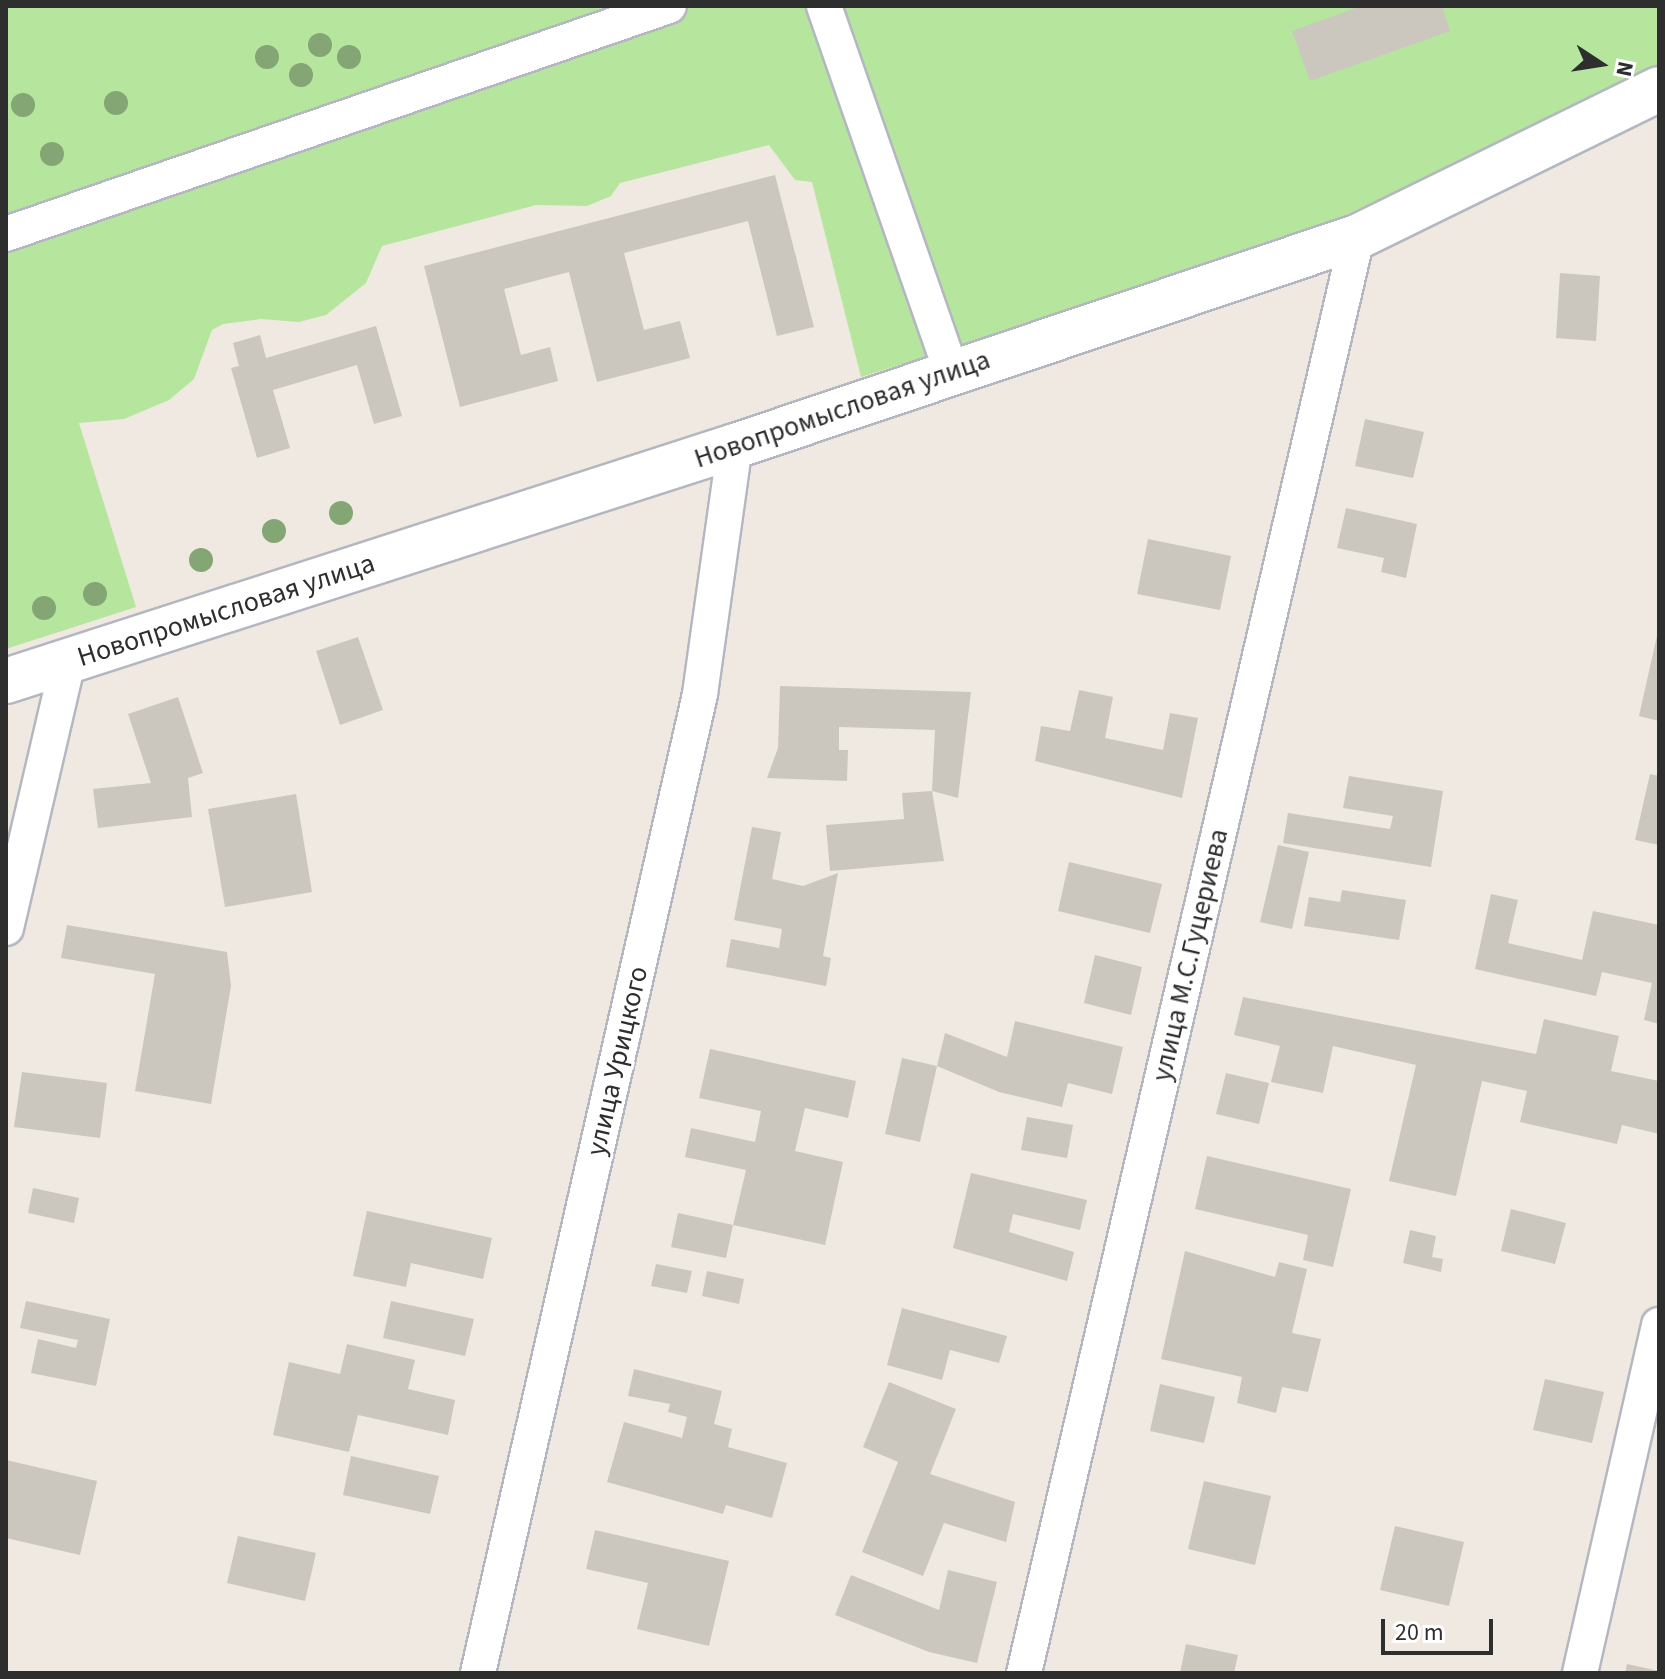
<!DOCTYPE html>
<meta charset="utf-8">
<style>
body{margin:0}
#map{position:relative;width:1665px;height:1679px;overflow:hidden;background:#efe9e1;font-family:"Source Sans 3",sans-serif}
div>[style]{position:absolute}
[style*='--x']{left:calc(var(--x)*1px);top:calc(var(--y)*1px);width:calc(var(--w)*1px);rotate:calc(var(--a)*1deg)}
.green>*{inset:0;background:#b6e59e}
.building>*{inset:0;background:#cbc7bf}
.roads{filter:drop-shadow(2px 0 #b4b7c1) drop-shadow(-2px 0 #b4b7c1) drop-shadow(0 2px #b4b7c1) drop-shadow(0 -2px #b4b7c1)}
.street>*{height:34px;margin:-17px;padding:0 17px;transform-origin:17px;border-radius:17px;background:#fff}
.secondary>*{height:44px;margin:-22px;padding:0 22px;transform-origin:22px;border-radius:22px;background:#fff}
.trees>*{width:24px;height:24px;margin:-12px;border-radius:50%;background:#84a574}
span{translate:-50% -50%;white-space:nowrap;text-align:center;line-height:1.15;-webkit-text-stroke:6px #fff;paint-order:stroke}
.street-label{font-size:28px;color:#2e2e2e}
.frame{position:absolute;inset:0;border:8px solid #2e2e2e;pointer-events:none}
.north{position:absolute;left:1561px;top:24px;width:80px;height:80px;-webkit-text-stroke:6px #fff;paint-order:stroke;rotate:102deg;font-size:22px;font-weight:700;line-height:32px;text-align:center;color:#2e2e2e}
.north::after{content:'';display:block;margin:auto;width:28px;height:36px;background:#2e2e2e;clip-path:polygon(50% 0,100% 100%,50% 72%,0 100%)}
.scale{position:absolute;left:1381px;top:1619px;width:112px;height:36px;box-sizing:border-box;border:4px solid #2e2e2e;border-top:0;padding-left:10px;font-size:24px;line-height:28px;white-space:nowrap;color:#2e2e2e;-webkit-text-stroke:6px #fff;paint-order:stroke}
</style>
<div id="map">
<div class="green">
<div style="clip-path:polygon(6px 6px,1659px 6px,1659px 69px,1339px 218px,1147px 287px,861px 377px,812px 182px,795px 180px,769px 145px,620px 183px,611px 196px,587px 206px,536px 205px,382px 246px,366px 283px,326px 315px,299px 322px,261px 319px,223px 324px,212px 330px,194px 379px,169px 400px,124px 419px,79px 423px,136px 607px,6px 649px)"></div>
</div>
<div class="building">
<div style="clip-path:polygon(1361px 6px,1442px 6px,1450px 31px,1310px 81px,1292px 31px)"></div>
<div style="clip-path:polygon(775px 175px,814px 327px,777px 336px,748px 221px,624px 253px,644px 330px,680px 321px,690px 358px,597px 382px,569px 272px,504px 289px,521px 355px,550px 347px,558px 381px,460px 407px,424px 266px)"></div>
<div style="clip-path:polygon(1560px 273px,1600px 276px,1596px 341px,1556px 338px)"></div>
<div style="clip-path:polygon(376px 326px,402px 416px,374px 424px,357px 365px,273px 390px,290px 448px,257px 458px,231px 368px,239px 366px,233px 343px,260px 335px,266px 358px)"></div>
<div style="clip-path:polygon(1365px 419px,1424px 432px,1413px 478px,1355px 466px)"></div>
<div style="clip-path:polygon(1346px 508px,1417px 524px,1406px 578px,1381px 572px,1384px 558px,1337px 548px)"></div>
<div style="clip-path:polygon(1148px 539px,1231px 556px,1220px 610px,1137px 594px)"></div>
<div style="clip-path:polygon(1658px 631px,1659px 631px,1659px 721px,1639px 716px)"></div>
<div style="clip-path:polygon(358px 637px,383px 710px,340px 725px,316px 651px)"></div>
<div style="clip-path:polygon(780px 686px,971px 692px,958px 798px,932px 791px,944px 861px,830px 871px,826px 825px,904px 819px,902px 793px,932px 791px,935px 730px,839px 727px,839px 750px,848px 750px,847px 781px,767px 778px,778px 748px)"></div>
<div style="clip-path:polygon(1079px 690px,1113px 697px,1105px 738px,1163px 750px,1170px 713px,1198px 718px,1182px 798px,1035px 761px,1041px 726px,1070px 731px)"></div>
<div style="clip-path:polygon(178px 697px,203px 773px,188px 778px,192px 817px,98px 828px,93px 789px,151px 783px,128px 714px)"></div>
<div style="clip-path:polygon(1650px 774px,1659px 776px,1659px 845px,1635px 840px)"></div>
<div style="clip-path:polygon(1349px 776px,1443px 791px,1431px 867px,1283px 843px,1288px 813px,1390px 829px,1393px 816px,1343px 808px)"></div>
<div style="clip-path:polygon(296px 794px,312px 892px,225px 907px,208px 809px)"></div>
<div style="clip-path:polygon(752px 827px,781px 832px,772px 879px,803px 886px,838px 873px,823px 956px,831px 958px,826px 986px,726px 967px,731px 939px,779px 948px,782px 929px,734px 920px)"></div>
<div style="clip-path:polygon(1278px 845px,1309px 852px,1292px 929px,1260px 922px)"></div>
<div style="clip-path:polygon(1069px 862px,1162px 884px,1150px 933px,1058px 911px)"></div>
<div style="clip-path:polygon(1342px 890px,1406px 900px,1399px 940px,1304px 926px,1309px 897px,1340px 902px)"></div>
<div style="clip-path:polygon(1491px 894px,1518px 900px,1508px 943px,1582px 960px,1593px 911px,1659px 925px,1659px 1024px,1644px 1020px,1652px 983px,1602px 972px,1596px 996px,1475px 969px)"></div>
<div style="clip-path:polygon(67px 925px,227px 952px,231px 986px,211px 1104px,135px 1091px,155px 974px,61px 958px)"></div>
<div style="clip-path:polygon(1095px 955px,1142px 967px,1131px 1015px,1084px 1003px)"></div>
<div style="clip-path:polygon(1243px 997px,1536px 1054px,1544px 1019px,1619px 1036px,1611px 1071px,1659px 1081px,1659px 1134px,1622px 1125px,1617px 1144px,1520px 1122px,1527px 1091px,1482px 1081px,1456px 1196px,1389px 1181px,1416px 1065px,1333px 1046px,1323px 1093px,1271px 1082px,1280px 1046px,1234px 1035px)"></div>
<div style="clip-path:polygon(1015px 1021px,1123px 1047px,1112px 1094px,1068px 1083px,1062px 1107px,999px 1092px,937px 1066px,945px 1033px,1007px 1057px)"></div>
<div style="clip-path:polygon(710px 1049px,856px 1081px,848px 1118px,805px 1108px,795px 1151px,843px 1162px,825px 1245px,733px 1225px,726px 1258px,671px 1247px,678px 1213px,733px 1225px,746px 1170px,685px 1157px,691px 1128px,755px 1142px,761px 1111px,699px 1098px)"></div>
<div style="clip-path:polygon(902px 1058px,937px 1066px,920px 1142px,885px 1134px)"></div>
<div style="clip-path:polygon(22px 1072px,107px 1083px,100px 1138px,14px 1127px)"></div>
<div style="clip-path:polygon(1226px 1073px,1269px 1083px,1259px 1124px,1216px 1114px)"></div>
<div style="clip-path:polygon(1027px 1117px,1073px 1125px,1067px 1158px,1021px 1150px)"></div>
<div style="clip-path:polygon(1207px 1156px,1351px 1189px,1333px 1267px,1303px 1260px,1308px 1235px,1195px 1209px)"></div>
<div style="clip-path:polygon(971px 1173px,1087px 1200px,1080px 1230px,1013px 1214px,1009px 1232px,1074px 1252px,1067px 1281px,953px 1248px)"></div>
<div style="clip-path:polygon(33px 1188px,79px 1198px,74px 1223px,28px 1213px)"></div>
<div style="clip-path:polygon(1511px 1209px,1566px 1223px,1555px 1264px,1501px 1251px)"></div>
<div style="clip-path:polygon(367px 1211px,492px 1238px,483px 1279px,411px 1263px,406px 1287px,353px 1276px)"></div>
<div style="clip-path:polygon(1410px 1230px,1436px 1236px,1432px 1257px,1443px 1259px,1441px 1272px,1403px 1263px)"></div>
<div style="clip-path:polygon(1185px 1251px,1275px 1277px,1279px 1262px,1307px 1269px,1292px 1333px,1321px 1339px,1308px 1392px,1282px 1387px,1276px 1413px,1237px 1403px,1242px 1377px,1161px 1359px)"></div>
<div style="clip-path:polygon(656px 1264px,692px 1271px,687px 1293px,651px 1286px)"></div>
<div style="clip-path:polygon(707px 1271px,744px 1279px,739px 1304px,702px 1296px)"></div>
<div style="clip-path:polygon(26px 1301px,110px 1319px,96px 1386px,31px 1373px,38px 1339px,76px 1348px,78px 1340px,20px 1328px)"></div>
<div style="clip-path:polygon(391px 1301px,474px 1319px,465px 1356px,383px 1338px)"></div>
<div style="clip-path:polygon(902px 1308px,1007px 1336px,999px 1363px,950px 1350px,942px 1380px,887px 1365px)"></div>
<div style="clip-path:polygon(347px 1344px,415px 1360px,408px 1389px,455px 1400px,448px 1435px,358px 1415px,349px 1452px,273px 1435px,289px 1362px,340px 1374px)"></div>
<div style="clip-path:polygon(634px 1369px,722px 1391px,714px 1424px,732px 1429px,728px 1447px,787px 1463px,772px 1518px,726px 1505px,723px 1514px,607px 1482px,624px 1422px,682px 1438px,687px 1417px,668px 1412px,670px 1404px,628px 1396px)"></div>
<div style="clip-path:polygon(1545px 1379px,1604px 1392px,1592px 1443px,1533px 1430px)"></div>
<div style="clip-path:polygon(889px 1382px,956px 1409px,930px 1474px,1015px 1502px,1006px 1542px,944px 1523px,923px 1576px,862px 1552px,898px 1462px,863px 1447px)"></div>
<div style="clip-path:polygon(1160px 1384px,1215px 1397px,1204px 1443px,1150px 1431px)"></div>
<div style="clip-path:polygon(351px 1456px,439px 1476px,430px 1514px,343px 1495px)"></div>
<div style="clip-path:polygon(6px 1460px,97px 1481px,80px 1555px,6px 1538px)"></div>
<div style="clip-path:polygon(1204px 1481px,1271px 1496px,1255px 1565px,1188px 1549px)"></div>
<div style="clip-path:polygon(1395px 1526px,1464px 1542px,1449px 1606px,1380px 1590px)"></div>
<div style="clip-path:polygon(595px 1530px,729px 1561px,709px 1646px,637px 1629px,648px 1583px,586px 1569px)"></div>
<div style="clip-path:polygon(238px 1536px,316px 1553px,305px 1601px,227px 1583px)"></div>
<div style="clip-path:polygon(948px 1570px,997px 1582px,977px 1663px,929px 1652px,835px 1615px,851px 1575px,939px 1610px)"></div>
<div style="clip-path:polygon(1186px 1644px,1238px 1655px,1234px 1673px,1180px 1673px)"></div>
<div style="clip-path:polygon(1627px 1664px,1659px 1671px,1659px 1673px,1625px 1673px)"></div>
</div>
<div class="roads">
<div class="street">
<div style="--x:824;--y:6;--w:389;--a:70.8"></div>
<div style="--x:6;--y:234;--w:701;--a:-18.98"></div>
<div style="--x:6;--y:928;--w:274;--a:-76.9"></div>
<div style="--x:478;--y:1673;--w:1004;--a:-77.22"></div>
<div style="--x:700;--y:694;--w:250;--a:-82"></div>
<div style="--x:1024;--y:1673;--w:1474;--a:-76.94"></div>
<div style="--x:1580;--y:1673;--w:357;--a:-77.2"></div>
</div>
<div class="secondary">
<div style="--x:6;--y:681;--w:766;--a:-17.87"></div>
<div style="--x:735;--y:446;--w:656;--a:-18.57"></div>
<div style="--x:1357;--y:237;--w:336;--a:-26.1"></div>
</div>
</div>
<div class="trees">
<div style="left:320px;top:45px"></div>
<div style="left:267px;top:57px"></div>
<div style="left:349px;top:57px"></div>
<div style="left:301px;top:75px"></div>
<div style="left:116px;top:103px"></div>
<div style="left:23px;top:105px"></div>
<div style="left:52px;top:154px"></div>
<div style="left:341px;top:513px"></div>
<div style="left:274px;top:531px"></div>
<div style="left:201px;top:560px"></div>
<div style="left:95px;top:594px"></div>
<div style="left:44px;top:608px"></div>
</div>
<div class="street-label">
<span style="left:842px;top:409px;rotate:-19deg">Новопромысловая улица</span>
<span style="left:226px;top:610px;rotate:-18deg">Новопромысловая улица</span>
<span style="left:1190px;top:955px;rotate:-77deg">улица М.С.Гуцериева</span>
<span style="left:617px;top:1061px;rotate:-77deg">улица Урицкого</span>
</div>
<div class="frame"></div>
<div class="north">N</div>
<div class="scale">20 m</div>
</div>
